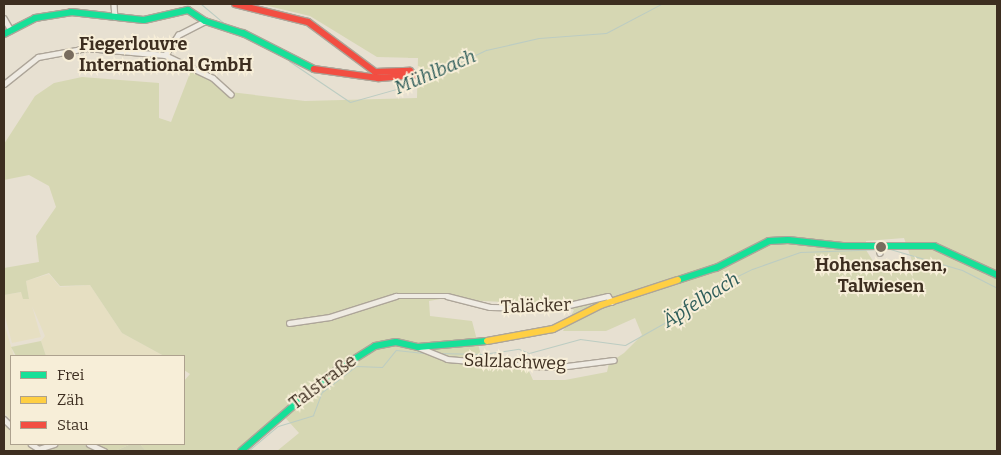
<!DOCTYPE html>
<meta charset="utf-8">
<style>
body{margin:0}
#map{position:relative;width:1001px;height:455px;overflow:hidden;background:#e7e0d1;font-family:Bitter,serif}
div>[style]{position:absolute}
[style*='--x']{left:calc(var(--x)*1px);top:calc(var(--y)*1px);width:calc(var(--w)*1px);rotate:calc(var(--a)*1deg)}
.farmland>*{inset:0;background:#e6dfc2}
.green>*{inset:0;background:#d6d7b3}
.cemetery>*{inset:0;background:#d1d1b3}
.stream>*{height:1px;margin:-0.5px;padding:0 0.5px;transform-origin:0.5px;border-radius:0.5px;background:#bcccc2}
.roads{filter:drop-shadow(1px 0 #ada599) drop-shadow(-1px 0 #ada599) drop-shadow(0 1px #ada599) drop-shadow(0 -1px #ada599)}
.street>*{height:4.5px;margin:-2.25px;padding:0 2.25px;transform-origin:2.25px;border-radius:2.25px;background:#efebe3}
.fast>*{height:6px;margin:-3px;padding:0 3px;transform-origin:3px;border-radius:3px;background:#16e098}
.slow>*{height:6px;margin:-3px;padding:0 3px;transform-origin:3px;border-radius:3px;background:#ffcf43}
.jam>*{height:6px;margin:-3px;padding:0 3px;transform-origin:3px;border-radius:3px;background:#f24e42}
.dots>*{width:14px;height:14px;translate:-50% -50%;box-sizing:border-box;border:2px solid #f7eed8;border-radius:50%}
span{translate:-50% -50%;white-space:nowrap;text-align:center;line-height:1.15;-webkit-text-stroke:4px #f7eed8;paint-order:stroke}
.poi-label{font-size:18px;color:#3d2e20;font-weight:700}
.left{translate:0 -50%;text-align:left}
.street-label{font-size:18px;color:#3d2e20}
.water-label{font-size:19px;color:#2f5d5a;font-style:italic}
.frame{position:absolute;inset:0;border:5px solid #3d2e20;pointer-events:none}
.legend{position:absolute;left:10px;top:355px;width:175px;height:90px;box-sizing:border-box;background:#f7eed8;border:1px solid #ada18e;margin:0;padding:6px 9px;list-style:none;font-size:15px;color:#3d2e20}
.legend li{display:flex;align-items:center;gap:10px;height:25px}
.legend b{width:25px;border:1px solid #ada18e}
</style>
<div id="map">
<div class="farmland">
<div style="clip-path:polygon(49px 274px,60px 287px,90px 285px,122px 333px,164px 356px,46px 356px,41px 341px,45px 336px,32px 306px,41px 337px,12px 343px,4px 313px,4px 295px,22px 292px,29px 299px,26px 281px)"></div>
<div style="clip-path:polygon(4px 323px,14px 356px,11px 420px,4px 413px)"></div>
<div style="clip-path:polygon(4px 424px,11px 431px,11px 444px,27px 444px,37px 451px,4px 451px)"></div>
</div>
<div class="green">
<div style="clip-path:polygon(evenodd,260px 4px,997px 4px,997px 451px,277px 451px,299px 433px,281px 413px,238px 451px,146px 451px,140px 444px,184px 444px,184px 381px,190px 374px,184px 370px,184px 356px,164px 356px,122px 333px,90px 285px,60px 286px,49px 273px,26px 281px,29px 299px,23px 299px,21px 292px,4px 295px,4px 268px,39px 262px,36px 236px,56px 207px,49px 186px,29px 175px,4px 180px,4px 144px,35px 96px,54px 83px,82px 77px,159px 83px,159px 118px,171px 122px,192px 68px,230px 92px,305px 101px,417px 98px,418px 58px,377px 57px,310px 16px,260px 4px,904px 238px,912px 261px,873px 261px,866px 250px,866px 241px,904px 238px,260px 4px,440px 299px,565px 305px,574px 310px,563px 331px,606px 331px,635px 318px,642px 335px,624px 353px,609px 363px,607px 372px,565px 380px,533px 380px,528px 369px,483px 363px,472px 321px,430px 316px,429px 301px,440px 299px)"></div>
<div style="clip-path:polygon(41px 341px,46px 356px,16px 356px,11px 347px)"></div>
<div style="clip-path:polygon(82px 444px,102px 445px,131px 444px,115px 451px,101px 451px)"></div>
</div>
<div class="cemetery">
<div style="clip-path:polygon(58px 444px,82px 444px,101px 451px,39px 451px)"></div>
<div style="clip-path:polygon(131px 444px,140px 444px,146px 451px,115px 451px)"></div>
</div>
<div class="stream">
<div style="--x:201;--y:4;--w:31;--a:40"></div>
<div style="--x:289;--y:61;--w:73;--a:33.9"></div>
<div style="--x:350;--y:102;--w:66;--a:-15.7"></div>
<div style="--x:414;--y:84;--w:80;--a:-25.3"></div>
<div style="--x:486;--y:50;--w:54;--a:-12.8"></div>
<div style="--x:539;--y:38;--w:67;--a:-4.3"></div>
<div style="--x:606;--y:33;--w:62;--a:-27.8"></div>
<div style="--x:890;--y:249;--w:75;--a:16.3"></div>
<div style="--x:962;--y:270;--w:39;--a:27"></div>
<div style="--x:437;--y:353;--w:45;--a:1.3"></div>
<div style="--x:482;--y:354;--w:37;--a:-8"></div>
<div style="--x:519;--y:349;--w:11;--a:22"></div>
<div style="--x:529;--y:353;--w:53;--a:-15.4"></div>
<div style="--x:580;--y:339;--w:45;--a:7.6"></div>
<div style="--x:625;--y:345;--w:76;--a:-29.3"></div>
<div style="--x:691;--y:308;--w:34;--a:-40"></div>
<div style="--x:717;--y:286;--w:39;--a:-26"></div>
<div style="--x:752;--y:269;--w:51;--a:-19.5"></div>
<div style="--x:800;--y:252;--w:86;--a:-2"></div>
<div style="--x:248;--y:451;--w:39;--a:-40"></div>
<div style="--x:278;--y:426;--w:37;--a:-17"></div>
<div style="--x:313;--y:415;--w:25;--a:-69"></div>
<div style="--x:322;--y:392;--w:43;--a:-37.4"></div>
<div style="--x:356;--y:366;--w:26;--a:2"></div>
<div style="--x:382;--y:367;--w:22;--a:-51"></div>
<div style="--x:396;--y:350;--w:30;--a:6"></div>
</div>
<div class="roads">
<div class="street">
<div style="--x:114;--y:4;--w:13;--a:86"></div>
<div style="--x:4;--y:18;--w:14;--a:60"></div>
<div style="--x:165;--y:55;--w:24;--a:-57"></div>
<div style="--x:178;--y:35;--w:30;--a:-27"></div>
<div style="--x:4;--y:84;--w:43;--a:-38.5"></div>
<div style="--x:38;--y:57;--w:50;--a:-10.4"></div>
<div style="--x:87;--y:48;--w:78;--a:5.1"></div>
<div style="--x:165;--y:55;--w:53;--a:25.6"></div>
<div style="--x:213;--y:78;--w:24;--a:42"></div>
<div style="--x:878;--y:245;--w:8;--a:76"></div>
<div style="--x:289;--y:323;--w:41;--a:-8.3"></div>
<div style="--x:330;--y:317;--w:69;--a:-17.7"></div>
<div style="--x:396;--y:296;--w:51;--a:0"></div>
<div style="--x:447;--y:296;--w:44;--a:14.3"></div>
<div style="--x:490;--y:307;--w:66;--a:0.9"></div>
<div style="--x:556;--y:308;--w:53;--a:-13"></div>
<div style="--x:608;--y:296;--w:7;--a:56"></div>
<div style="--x:418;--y:347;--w:31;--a:22"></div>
<div style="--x:447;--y:359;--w:83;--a:4.8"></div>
<div style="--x:530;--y:366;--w:29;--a:2"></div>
<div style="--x:559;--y:367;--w:55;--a:-7.3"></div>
<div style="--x:4;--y:419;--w:10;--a:45"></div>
<div style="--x:31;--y:444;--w:9;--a:32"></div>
<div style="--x:39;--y:449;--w:16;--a:-18"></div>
<div style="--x:89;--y:444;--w:17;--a:25"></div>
</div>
<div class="fast">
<div style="--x:4;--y:34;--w:35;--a:-27"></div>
<div style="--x:35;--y:18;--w:36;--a:-9"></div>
<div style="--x:71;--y:12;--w:73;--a:6.3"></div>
<div style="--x:144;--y:20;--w:45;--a:-12.8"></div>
<div style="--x:188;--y:10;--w:20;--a:33"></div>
<div style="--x:205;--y:21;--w:40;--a:18"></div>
<div style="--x:243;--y:33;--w:80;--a:26.9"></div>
<div style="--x:678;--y:280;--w:40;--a:-18"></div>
<div style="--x:716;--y:268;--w:59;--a:-27"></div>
<div style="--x:769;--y:241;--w:19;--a:-3"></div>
<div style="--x:788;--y:240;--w:55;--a:6.2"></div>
<div style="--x:843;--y:246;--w:91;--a:0"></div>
<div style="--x:934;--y:246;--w:69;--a:24.7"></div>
<div style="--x:241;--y:451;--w:116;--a:-40.8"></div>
<div style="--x:329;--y:375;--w:54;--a:-32.2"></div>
<div style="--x:375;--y:346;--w:21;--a:-11"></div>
<div style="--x:396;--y:342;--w:23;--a:13"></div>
<div style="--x:418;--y:347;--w:69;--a:-5"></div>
</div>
<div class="slow">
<div style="--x:487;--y:341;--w:67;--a:-10.3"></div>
<div style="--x:553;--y:329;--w:54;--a:-26.6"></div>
<div style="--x:601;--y:305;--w:81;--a:-18"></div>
</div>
<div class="jam">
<div style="--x:235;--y:4;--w:75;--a:13.9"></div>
<div style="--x:308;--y:22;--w:84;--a:36.7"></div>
<div style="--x:375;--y:72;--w:35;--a:-2"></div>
<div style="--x:410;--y:71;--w:6;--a:45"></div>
<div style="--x:414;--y:75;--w:36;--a:175"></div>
<div style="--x:378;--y:78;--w:65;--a:-172"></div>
</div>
</div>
<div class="dots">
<div style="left:69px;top:55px;background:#786c5e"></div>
<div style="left:881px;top:247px;background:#786c5e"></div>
</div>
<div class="poi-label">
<span class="left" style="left:79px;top:55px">Fiegerlouvre<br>International GmbH</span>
<span style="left:881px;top:276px">Hohensachsen,<br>Talwiesen</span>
</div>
<div class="street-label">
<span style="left:536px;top:306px;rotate:-2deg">Taläcker</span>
<span style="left:515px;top:362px;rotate:2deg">Salzlachweg</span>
<span style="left:323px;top:382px;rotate:-37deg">Talstraße</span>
</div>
<div class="water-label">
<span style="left:435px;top:72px;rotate:-23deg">Mühlbach</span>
<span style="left:701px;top:300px;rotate:-32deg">Äpfelbach</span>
</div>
<div class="frame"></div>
<ul class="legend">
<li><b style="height:6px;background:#16e098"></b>Frei</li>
<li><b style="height:6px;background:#ffcf43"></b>Zäh</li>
<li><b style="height:6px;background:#f24e42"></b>Stau</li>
</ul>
</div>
